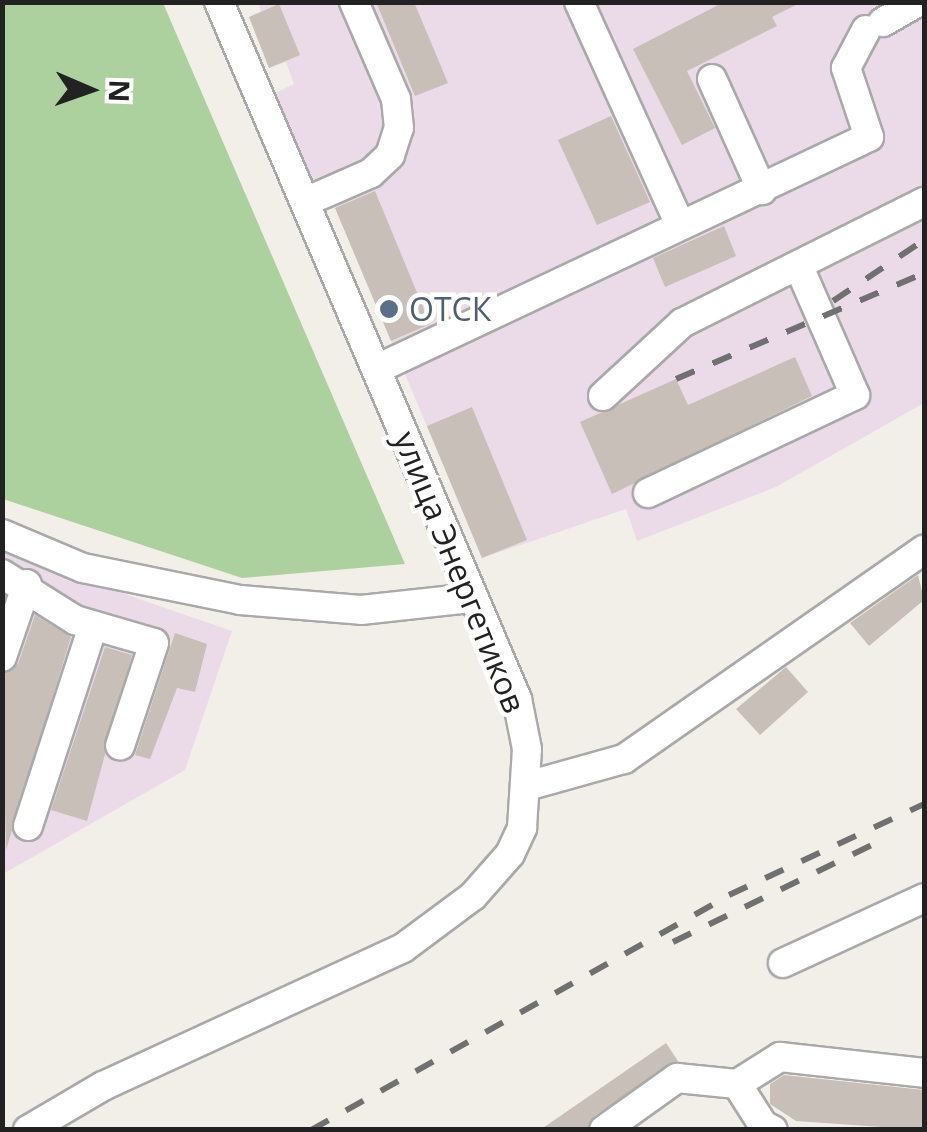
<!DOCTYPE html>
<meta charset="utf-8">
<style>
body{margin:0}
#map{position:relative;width:927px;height:1132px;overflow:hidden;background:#f2efe9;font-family:"Open Sans",sans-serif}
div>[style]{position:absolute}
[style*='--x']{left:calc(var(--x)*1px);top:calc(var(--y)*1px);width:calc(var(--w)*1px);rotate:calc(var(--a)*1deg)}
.industrial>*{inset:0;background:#ebdbe8}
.forest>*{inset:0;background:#add19e}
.building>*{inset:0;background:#c7bfb8}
.roads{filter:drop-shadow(2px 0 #a9a9a9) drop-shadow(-2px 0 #a9a9a9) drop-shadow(0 2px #a9a9a9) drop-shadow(0 -2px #a9a9a9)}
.minor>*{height:28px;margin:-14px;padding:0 14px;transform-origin:14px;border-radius:14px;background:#fff}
.rail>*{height:6px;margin-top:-3px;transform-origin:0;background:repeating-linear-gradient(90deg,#707070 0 20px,transparent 0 40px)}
.dots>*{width:28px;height:28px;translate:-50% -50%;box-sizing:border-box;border:5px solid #fff;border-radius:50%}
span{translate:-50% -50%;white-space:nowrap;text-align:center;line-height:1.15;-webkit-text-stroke:9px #fff;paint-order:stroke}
.service-label{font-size:32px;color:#4e5e75}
.left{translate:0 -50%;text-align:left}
.street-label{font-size:32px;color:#222}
.frame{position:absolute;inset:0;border:5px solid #222;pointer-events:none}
.north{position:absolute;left:40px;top:40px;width:100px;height:100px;-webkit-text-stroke:8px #fff;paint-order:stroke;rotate:92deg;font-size:28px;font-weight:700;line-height:40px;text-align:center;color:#222}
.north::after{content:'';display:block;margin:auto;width:35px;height:45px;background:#222;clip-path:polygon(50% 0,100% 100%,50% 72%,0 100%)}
</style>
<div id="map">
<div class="industrial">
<div style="clip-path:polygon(258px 2px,924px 3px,924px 403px,776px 487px,637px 541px,626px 509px,482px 558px,325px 183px,313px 187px,275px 93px,294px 84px,286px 62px,269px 68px,249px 17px,261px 12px)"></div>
<div style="clip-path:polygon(3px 552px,232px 631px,185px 770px,3px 874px)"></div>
</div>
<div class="forest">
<div style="clip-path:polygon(3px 2px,163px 3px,405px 564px,242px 578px,3px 499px)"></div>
</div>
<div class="building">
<div style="clip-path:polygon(376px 2px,414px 2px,448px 83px,415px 96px)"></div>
<div style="clip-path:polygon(724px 2px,802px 2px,772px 17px,777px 26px,687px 71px,715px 128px,682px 145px,633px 49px)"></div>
<div style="clip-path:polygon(279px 4px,300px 55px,269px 68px,249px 17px)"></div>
<div style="clip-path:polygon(611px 116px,650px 202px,597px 225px,558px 140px)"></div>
<div style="clip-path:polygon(375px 191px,430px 324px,391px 341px,335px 208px)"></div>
<div style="clip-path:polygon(724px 226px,736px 256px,665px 287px,653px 258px)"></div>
<div style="clip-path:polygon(795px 357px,812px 396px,612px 494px,580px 422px,676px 379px,688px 405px)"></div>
<div style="clip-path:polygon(472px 407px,527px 540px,482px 558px,427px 426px)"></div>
<div style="clip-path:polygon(918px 575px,924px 600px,869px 646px,850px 623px)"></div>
<div style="clip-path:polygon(35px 615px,71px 637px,6px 850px,2px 674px,18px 664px)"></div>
<div style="clip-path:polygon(175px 633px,207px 644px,195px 692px,177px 688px,150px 759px,135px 755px)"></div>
<div style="clip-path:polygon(105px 647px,132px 655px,87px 821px,51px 810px)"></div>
<div style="clip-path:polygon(786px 667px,808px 692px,760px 735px,736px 709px)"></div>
<div style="clip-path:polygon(666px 1043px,678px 1061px,594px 1116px,587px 1130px,540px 1130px)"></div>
<div style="clip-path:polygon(784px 1075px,924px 1090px,924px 1130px,796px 1121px,770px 1104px,770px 1084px)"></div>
</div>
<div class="roads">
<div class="minor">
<div style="--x:579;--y:2;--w:245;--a:65.6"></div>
<div style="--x:883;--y:22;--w:40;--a:-29.7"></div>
<div style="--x:712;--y:79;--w:122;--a:65.8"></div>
<div style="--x:305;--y:202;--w:72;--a:-23.7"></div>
<div style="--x:371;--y:173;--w:26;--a:-43"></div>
<div style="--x:390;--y:155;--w:28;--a:-72"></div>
<div style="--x:399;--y:128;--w:29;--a:-96"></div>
<div style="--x:396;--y:99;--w:106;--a:-113.4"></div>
<div style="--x:377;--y:369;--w:544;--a:-25.25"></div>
<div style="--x:869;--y:137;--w:73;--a:-108.4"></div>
<div style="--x:846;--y:68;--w:43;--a:-62.2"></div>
<div style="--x:603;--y:396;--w:108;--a:-42.7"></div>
<div style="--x:682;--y:323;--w:271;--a:-26.6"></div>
<div style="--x:648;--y:493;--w:229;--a:-25.3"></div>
<div style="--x:855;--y:395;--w:140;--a:-113.6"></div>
<div style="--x:2;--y:534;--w:88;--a:22.8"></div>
<div style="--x:83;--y:568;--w:160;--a:11.5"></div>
<div style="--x:240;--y:600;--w:121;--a:4.7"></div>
<div style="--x:361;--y:610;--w:112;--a:-6.2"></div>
<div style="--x:2;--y:574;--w:86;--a:32.2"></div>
<div style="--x:75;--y:620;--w:82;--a:16.2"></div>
<div style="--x:154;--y:643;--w:108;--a:108.3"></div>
<div style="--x:2;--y:657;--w:77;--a:-71.1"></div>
<div style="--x:527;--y:786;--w:101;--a:-15.6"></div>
<div style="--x:624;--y:759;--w:366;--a:-34.9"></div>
<div style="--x:28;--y:826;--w:210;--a:-72"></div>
<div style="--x:783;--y:963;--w:155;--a:-24.7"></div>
<div style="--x:737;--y:1084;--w:51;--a:-32.1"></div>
<div style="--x:780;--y:1057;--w:145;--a:6.3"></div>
<div style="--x:28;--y:1130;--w:87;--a:-30.4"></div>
<div style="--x:103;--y:1086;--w:330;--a:-24.7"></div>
<div style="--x:403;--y:948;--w:87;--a:-36.6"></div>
<div style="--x:473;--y:896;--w:56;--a:-48.6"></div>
<div style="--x:510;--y:854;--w:29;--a:-65"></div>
<div style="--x:522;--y:828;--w:79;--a:-86.4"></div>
<div style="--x:527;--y:749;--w:51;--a:-101.3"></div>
<div style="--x:517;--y:699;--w:758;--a:-113.15"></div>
<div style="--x:604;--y:1130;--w:90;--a:-35.5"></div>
<div style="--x:677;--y:1078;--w:60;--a:5.7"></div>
<div style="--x:737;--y:1084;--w:49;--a:57.6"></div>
<div style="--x:763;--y:1125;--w:11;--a:27"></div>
</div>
</div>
<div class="rail">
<div style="--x:833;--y:301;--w:110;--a:-33.8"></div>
<div style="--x:676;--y:379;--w:270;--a:-23.1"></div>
<div style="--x:673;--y:942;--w:230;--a:-26"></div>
<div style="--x:311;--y:1130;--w:480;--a:-29.3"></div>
<div style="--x:729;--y:895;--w:215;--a:-25"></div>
</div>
<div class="dots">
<div style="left:389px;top:309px;background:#5c6f8a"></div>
</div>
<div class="service-label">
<span class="left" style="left:409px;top:309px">ОТСК</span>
</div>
<div class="street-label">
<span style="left:460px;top:572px;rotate:68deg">улица Энергетиков</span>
</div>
<div class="frame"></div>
<div class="north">N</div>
</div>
